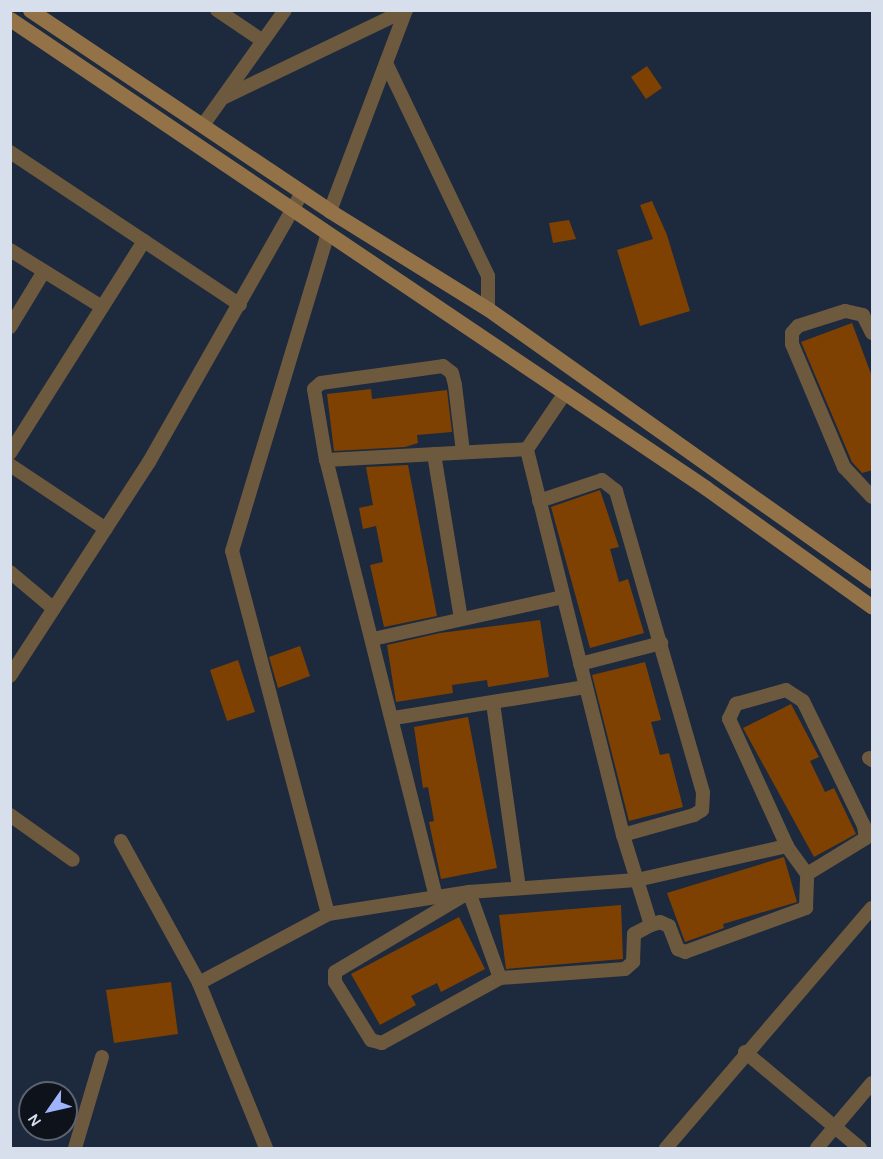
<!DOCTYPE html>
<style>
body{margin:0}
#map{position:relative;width:883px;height:1159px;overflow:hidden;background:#1d293d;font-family:Karla,sans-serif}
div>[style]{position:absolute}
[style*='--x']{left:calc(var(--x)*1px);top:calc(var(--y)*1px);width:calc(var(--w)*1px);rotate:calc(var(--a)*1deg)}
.building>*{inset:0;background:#7e4102}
.street>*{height:14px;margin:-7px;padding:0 7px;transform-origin:7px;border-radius:7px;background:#6d593e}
.secondary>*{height:15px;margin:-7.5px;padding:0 7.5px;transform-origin:7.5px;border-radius:7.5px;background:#937248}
span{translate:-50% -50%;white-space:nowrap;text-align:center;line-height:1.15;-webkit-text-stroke:6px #0d121b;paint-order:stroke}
.frame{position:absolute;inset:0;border:12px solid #d7dfed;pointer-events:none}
.north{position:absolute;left:18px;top:1081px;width:60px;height:60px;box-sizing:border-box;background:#0d121b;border:2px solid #5e646f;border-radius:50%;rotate:236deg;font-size:16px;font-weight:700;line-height:24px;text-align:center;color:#d7dfed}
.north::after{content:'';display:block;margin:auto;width:21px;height:27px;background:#a0b3fd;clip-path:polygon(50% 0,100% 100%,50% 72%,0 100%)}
</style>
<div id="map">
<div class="building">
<div style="clip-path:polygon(647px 66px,662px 88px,646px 99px,631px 77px)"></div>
<div style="clip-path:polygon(652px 201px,667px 235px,690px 311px,640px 326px,617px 250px,653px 239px,640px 205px)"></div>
<div style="clip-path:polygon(569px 220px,576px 239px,553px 243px,549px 223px)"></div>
<div style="clip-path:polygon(852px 323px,873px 379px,873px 470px,862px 473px,852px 462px,801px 342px)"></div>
<div style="clip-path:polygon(371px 389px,372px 399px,447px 390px,452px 432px,417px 435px,418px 443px,405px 447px,334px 451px,327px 394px)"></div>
<div style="clip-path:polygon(408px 465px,437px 616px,384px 627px,370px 565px,383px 562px,376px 526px,363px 529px,359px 508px,373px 505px,366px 467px)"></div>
<div style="clip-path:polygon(600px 490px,619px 547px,610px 549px,619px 582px,628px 579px,644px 633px,590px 648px,551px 507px)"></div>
<div style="clip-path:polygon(540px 620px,549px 677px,488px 687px,487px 680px,452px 685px,453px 693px,396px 702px,387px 645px,440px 633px)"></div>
<div style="clip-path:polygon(300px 646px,310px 676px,278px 688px,269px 657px)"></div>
<div style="clip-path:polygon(238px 660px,255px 712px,227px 721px,210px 670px)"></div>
<div style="clip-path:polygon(645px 662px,661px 720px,651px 722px,660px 755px,669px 753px,683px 807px,629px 821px,592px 675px)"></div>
<div style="clip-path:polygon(791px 704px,819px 757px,810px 761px,825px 792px,834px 788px,856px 834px,814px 857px,743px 728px)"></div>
<div style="clip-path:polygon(468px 717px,497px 868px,441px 879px,429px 822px,434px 821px,428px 787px,423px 788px,414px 727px)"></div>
<div style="clip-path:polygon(784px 857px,797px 902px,723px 924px,724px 928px,685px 942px,667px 893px)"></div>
<div style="clip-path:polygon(621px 905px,623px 959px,506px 969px,499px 915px)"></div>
<div style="clip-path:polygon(459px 917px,485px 969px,441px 992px,437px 983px,411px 996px,416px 1005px,380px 1025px,351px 974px)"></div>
<div style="clip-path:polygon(171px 982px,178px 1034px,114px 1043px,106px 990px)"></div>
</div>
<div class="street">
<div style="--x:217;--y:10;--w:55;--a:34"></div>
<div style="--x:386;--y:63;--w:236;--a:64.4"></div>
<div style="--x:488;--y:276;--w:33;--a:90"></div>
<div style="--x:225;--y:97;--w:201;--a:-25.7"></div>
<div style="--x:203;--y:125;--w:141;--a:-54.5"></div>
<div style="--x:10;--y:152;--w:276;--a:33.6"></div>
<div style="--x:330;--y:211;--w:215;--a:-69.3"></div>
<div style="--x:10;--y:250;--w:108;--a:31.8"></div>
<div style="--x:10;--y:327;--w:63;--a:-58.6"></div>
<div style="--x:872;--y:333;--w:20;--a:-117"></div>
<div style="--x:863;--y:315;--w:18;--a:-167"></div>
<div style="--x:845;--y:311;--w:49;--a:162.3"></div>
<div style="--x:798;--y:326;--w:9;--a:131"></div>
<div style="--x:792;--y:333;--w:11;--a:90"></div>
<div style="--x:792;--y:344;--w:134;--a:67.1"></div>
<div style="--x:844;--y:467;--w:41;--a:47"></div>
<div style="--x:10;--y:453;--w:251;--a:-57.7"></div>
<div style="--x:434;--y:454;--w:167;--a:80.7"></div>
<div style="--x:326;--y:460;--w:201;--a:-3.1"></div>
<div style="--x:527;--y:449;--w:68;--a:-55.8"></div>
<div style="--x:10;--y:465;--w:115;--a:33.7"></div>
<div style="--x:539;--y:501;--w:66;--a:-18.4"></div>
<div style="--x:602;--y:480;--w:18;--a:38"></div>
<div style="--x:616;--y:491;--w:314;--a:73.9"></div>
<div style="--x:703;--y:793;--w:17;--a:93"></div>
<div style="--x:702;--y:810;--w:9;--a:148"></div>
<div style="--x:694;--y:815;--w:74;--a:164.3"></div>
<div style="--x:10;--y:572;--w:57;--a:40.1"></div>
<div style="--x:373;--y:639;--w:195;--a:-12.5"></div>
<div style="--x:580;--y:664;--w:84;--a:-14.5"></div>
<div style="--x:10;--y:676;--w:255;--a:-57"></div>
<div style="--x:149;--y:462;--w:309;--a:-60.4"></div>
<div style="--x:493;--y:703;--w:187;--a:82"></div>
<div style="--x:394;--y:718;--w:194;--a:-9.2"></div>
<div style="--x:869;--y:758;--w:4;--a:34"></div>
<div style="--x:10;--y:815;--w:77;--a:35.5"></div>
<div style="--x:121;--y:841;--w:162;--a:61.2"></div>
<div style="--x:199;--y:983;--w:178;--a:67.9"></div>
<div style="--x:469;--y:892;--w:91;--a:70.2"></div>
<div style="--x:500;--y:978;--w:135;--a:151.2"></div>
<div style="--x:382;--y:1043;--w:11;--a:-165"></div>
<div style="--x:371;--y:1040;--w:68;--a:-121.8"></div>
<div style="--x:335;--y:982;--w:10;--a:-90"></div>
<div style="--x:335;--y:972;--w:156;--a:-30.8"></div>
<div style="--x:436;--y:897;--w:451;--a:-104.1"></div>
<div style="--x:326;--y:460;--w:72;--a:-99.6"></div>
<div style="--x:314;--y:389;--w:9;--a:-41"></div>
<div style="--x:321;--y:383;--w:123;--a:-7.9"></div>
<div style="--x:443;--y:366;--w:11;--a:38"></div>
<div style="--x:452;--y:373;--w:12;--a:76"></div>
<div style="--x:455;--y:385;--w:67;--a:83.2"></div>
<div style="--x:328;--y:914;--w:375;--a:-104.8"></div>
<div style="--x:232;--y:551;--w:331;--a:-73.2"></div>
<div style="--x:651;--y:925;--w:9;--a:-18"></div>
<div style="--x:660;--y:922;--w:10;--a:24"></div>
<div style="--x:669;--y:926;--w:25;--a:69"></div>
<div style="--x:678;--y:949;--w:8;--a:23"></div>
<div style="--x:685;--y:952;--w:129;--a:-20"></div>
<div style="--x:806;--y:908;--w:34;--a:-88"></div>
<div style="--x:807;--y:874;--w:34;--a:-126"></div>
<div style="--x:787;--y:846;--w:140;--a:-114.5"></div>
<div style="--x:729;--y:719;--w:17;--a:-65"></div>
<div style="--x:736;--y:704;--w:52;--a:-15.6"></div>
<div style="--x:786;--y:690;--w:20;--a:33"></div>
<div style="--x:803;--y:701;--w:139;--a:64"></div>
<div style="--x:864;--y:826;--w:12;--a:81"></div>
<div style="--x:866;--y:838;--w:69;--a:148.6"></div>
<div style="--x:500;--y:978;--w:125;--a:-4.1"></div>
<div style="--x:625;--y:969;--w:11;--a:-41"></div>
<div style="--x:633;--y:962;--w:28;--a:-88"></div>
<div style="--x:634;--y:934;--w:19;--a:-28"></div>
<div style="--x:651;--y:925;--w:94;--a:-107.3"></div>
<div style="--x:623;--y:835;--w:398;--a:-104"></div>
<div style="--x:199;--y:983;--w:146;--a:-28.1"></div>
<div style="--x:328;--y:914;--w:143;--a:-8.9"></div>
<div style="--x:469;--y:892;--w:168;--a:-4.1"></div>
<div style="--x:637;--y:880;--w:154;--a:-12.8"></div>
<div style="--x:745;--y:1052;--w:150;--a:39.9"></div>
<div style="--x:75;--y:1148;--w:95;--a:-73.5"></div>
<div style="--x:666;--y:1148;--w:316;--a:-49.4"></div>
<div style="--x:817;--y:1148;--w:85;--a:-49.8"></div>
</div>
<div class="secondary">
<div style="--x:30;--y:10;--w:361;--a:33.8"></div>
<div style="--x:330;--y:211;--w:186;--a:31.8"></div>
<div style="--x:488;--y:309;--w:471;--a:35.3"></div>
<div style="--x:10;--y:19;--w:839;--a:33.97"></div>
<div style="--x:706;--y:488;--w:204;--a:35.6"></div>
</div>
<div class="frame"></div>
<div class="north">N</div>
</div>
